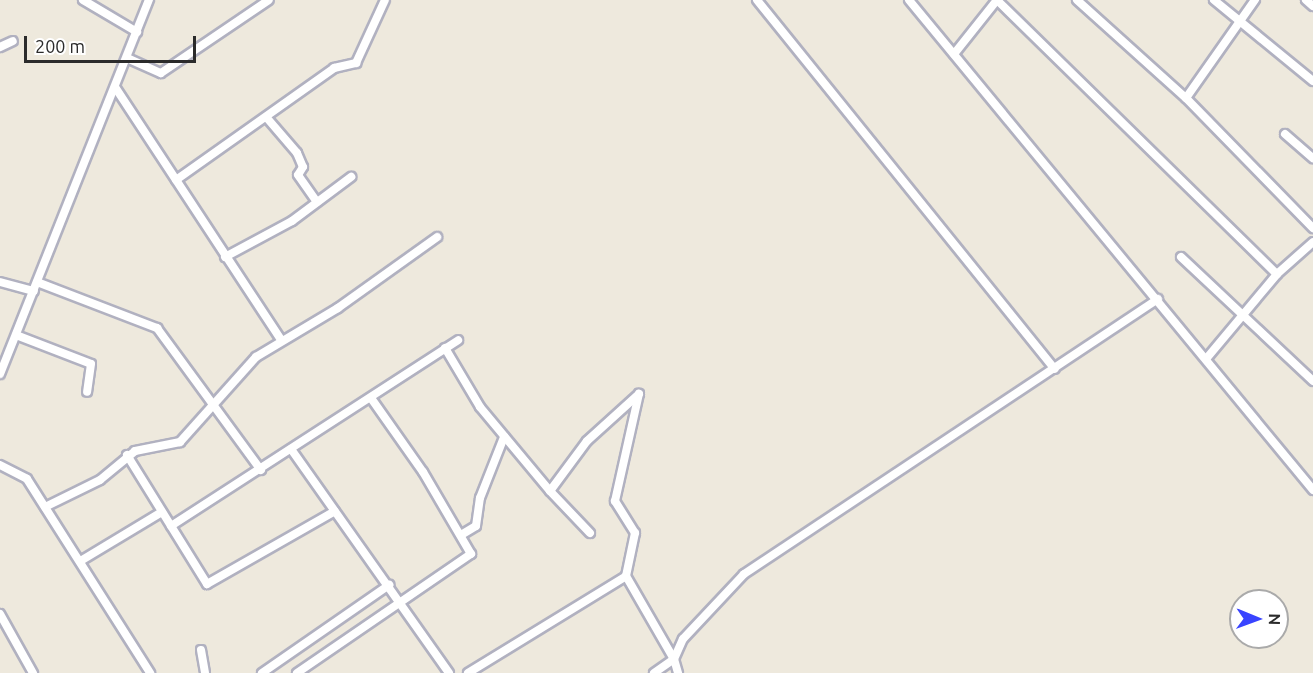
<!DOCTYPE html>
<style>
body{margin:0}
#map{position:relative;width:1313px;height:673px;overflow:hidden;background:#eee9dd;font-family:Ubuntu,sans-serif}
div>[style]{position:absolute}
[style*='--x']{left:calc(var(--x)*1px);top:calc(var(--y)*1px);width:calc(var(--w)*1px);rotate:calc(var(--a)*1deg)}
.roads{filter:drop-shadow(2px 0 #b1b1c0) drop-shadow(-2px 0 #b1b1c0) drop-shadow(0 2px #b1b1c0) drop-shadow(0 -2px #b1b1c0)}
.minor>*{height:8px;margin:-4px;padding:0 4px;transform-origin:4px;border-radius:4px;background:#fff}
span{translate:-50% -50%;white-space:nowrap;text-align:center;line-height:1.15;-webkit-text-stroke:6px #fff;paint-order:stroke}
.north{position:absolute;left:1229px;top:589px;width:60px;height:60px;box-sizing:border-box;background:#fff;border:2px solid #aaa;border-radius:50%;rotate:91deg;font-size:16px;font-weight:700;line-height:24px;text-align:center;color:#2b2b2b}
.north::after{content:'';display:block;margin:auto;width:21px;height:27px;background:#3944ff;clip-path:polygon(50% 0,100% 100%,50% 72%,0 100%)}
.scale{position:absolute;left:24px;top:36px;width:172px;height:27px;box-sizing:border-box;border:3px solid #2b2b2b;border-top:0;padding-left:8px;font-size:18px;line-height:21px;white-space:nowrap;color:#2b2b2b;-webkit-text-stroke:4px #fff;paint-order:stroke}
</style>
<div id="map">
<div class="roads">
<div class="minor">
<div style="--x:83;--y:0;--w:63;--a:30.7"></div>
<div style="--x:757;--y:0;--w:474;--a:51.1"></div>
<div style="--x:909;--y:0;--w:635;--a:50.49"></div>
<div style="--x:997;--y:0;--w:392;--a:44.4"></div>
<div style="--x:1077;--y:0;--w:147;--a:42"></div>
<div style="--x:1186;--y:98;--w:182;--a:45.7"></div>
<div style="--x:1214;--y:0;--w:128;--a:39.3"></div>
<div style="--x:1306;--y:0;--w:9;--a:41"></div>
<div style="--x:0;--y:47;--w:14;--a:-25"></div>
<div style="--x:954;--y:54;--w:69;--a:-51.5"></div>
<div style="--x:127;--y:58;--w:37;--a:24"></div>
<div style="--x:161;--y:73;--w:130;--a:-34.1"></div>
<div style="--x:115;--y:87;--w:303;--a:56.7"></div>
<div style="--x:1186;--y:98;--w:120;--a:-54.9"></div>
<div style="--x:267;--y:118;--w:46;--a:49.4"></div>
<div style="--x:297;--y:153;--w:15;--a:67"></div>
<div style="--x:303;--y:167;--w:9;--a:122"></div>
<div style="--x:298;--y:175;--w:33;--a:55"></div>
<div style="--x:1285;--y:134;--w:37;--a:41"></div>
<div style="--x:176;--y:180;--w:194;--a:-35.3"></div>
<div style="--x:334;--y:68;--w:23;--a:-13"></div>
<div style="--x:356;--y:63;--w:69;--a:-65.3"></div>
<div style="--x:225;--y:257;--w:76;--a:-28.2"></div>
<div style="--x:292;--y:221;--w:74;--a:-36.7"></div>
<div style="--x:1181;--y:257;--w:181;--a:43.2"></div>
<div style="--x:0;--y:282;--w:35;--a:15"></div>
<div style="--x:37;--y:282;--w:129;--a:21"></div>
<div style="--x:157;--y:328;--w:176;--a:53.8"></div>
<div style="--x:16;--y:335;--w:80;--a:21.1"></div>
<div style="--x:91;--y:364;--w:28;--a:98"></div>
<div style="--x:445;--y:348;--w:69;--a:59.3"></div>
<div style="--x:480;--y:407;--w:109;--a:50.2"></div>
<div style="--x:550;--y:491;--w:62;--a:-53.5"></div>
<div style="--x:587;--y:441;--w:70;--a:-42.1"></div>
<div style="--x:1206;--y:359;--w:111;--a:-50.1"></div>
<div style="--x:1277;--y:274;--w:48;--a:-41.6"></div>
<div style="--x:0;--y:374;--w:403;--a:-68.3"></div>
<div style="--x:291;--y:449;--w:274;--a:54.8"></div>
<div style="--x:127;--y:455;--w:152;--a:58.2"></div>
<div style="--x:207;--y:584;--w:147;--a:-29.7"></div>
<div style="--x:0;--y:465;--w:30;--a:27"></div>
<div style="--x:27;--y:479;--w:230;--a:57.6"></div>
<div style="--x:550;--y:491;--w:58;--a:46.4"></div>
<div style="--x:45;--y:507;--w:61;--a:-26.1"></div>
<div style="--x:100;--y:480;--w:45;--a:-39.6"></div>
<div style="--x:135;--y:451;--w:46;--a:-11.3"></div>
<div style="--x:180;--y:442;--w:114;--a:-48.2"></div>
<div style="--x:256;--y:357;--w:96;--a:-30.9"></div>
<div style="--x:338;--y:308;--w:122;--a:-35.6"></div>
<div style="--x:171;--y:526;--w:342;--a:-32.9"></div>
<div style="--x:461;--y:535;--w:17;--a:-31"></div>
<div style="--x:476;--y:526;--w:28;--a:-82"></div>
<div style="--x:480;--y:498;--w:66;--a:-68.5"></div>
<div style="--x:82;--y:560;--w:93;--a:-31"></div>
<div style="--x:626;--y:576;--w:44;--a:-78.2"></div>
<div style="--x:635;--y:533;--w:38;--a:-122"></div>
<div style="--x:615;--y:501;--w:110;--a:-77.4"></div>
<div style="--x:0;--y:614;--w:68;--a:60.8"></div>
<div style="--x:201;--y:650;--w:23;--a:80"></div>
<div style="--x:262;--y:673;--w:155;--a:-34.7"></div>
<div style="--x:297;--y:673;--w:211;--a:-34.4"></div>
<div style="--x:471;--y:554;--w:95;--a:-120.3"></div>
<div style="--x:423;--y:472;--w:90;--a:-125.1"></div>
<div style="--x:468;--y:673;--w:185;--a:-31.5"></div>
<div style="--x:626;--y:576;--w:96;--a:60"></div>
<div style="--x:674;--y:659;--w:22;--a:-66"></div>
<div style="--x:683;--y:639;--w:89;--a:-46.8"></div>
<div style="--x:744;--y:574;--w:497;--a:-33.6"></div>
<div style="--x:654;--y:673;--w:24;--a:-35"></div>
<div style="--x:674;--y:659;--w:15;--a:74"></div>
</div>
</div>
<div class="north">N</div>
<div class="scale">200 m</div>
</div>
